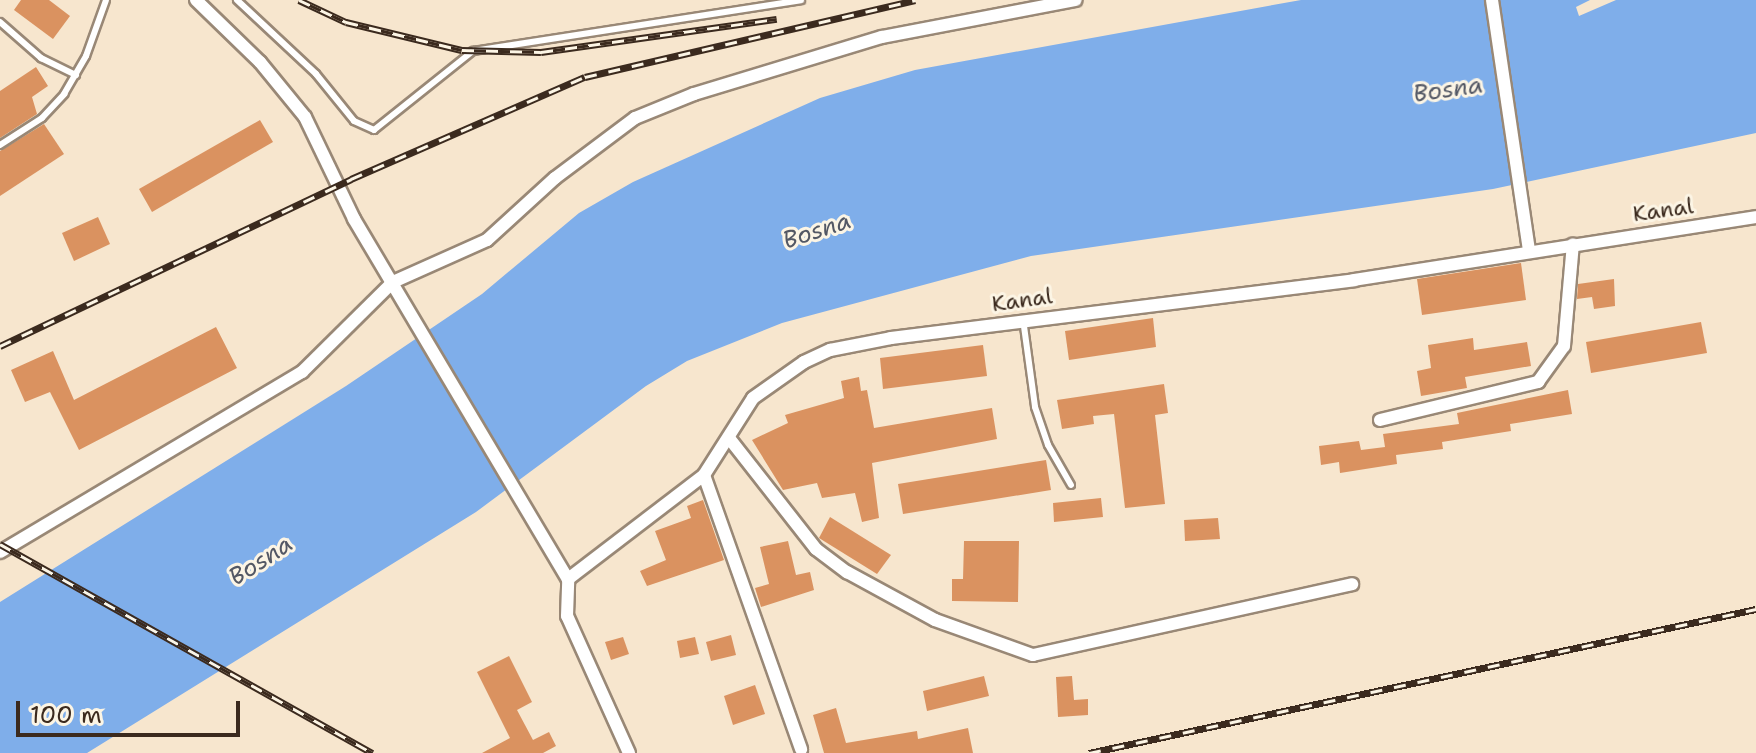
<!DOCTYPE html>
<style>
body{margin:0}
#map{position:relative;width:1756px;height:753px;overflow:hidden;background:#f7e6ce;font-family:"Shantell Sans",sans-serif}
div>[style]{position:absolute}
[style*='--x']{left:calc(var(--x)*1px);top:calc(var(--y)*1px);width:calc(var(--w)*1px);rotate:calc(var(--a)*1deg)}
.water>*{inset:0;background:#7faeea}
.building>*{inset:0;background:#da9260}
.roads{filter:drop-shadow(2px 0 #998876) drop-shadow(-2px 0 #998876) drop-shadow(0 2px #998876) drop-shadow(0 -2px #998876)}
.service>*{height:6px;margin:-3px;padding:0 3px;transform-origin:3px;border-radius:3px;background:#fff}
.minor>*{height:12px;margin:-6px;padding:0 6px;transform-origin:6px;border-radius:6px;background:#fff}
.rail>*{height:7px;margin-top:-3.5px;transform-origin:0;background:repeating-linear-gradient(90deg,#fcf5e5 0 12px,#3b2a1e 0 24px);box-sizing:border-box;border-block:2px solid #3b2a1e}
span{translate:-50% -50%;white-space:nowrap;text-align:center;line-height:1.15;-webkit-text-stroke:6px #fcf5e5;paint-order:stroke}
.street-label{font-size:22px;color:#3b2a1e}
.water-label{font-size:24px;color:#535865;font-style:italic}
.scale{position:absolute;left:16px;top:701px;width:224px;height:36px;box-sizing:border-box;border:4px solid #3b2a1e;border-top:0;padding-left:10px;font-size:24px;line-height:28px;white-space:nowrap;color:#3b2a1e;-webkit-text-stroke:6px #fcf5e5;paint-order:stroke}
</style>
<div id="map">
<div class="water">
<div style="clip-path:polygon(1301px 0,1590px 0,1576px 7px,1579px 16px,1616px 0,1756px 0,1756px 133px,1493px 189px,1031px 256px,782px 323px,687px 361px,646px 386px,476px 512px,87px 753px,0 753px,0 602px,346px 386px,482px 294px,579px 213px,633px 182px,820px 98px,915px 70px)"></div>
</div>
<div class="building">
<div style="clip-path:polygon(21px 0,49px 0,70px 16px,53px 39px,14px 10px)"></div>
<div style="clip-path:polygon(36px 67px,48px 86px,32px 97px,37px 114px,0 138px,0 91px)"></div>
<div style="clip-path:polygon(260px 120px,273px 142px,152px 212px,139px 189px)"></div>
<div style="clip-path:polygon(44px 124px,64px 154px,0 196px,0 151px)"></div>
<div style="clip-path:polygon(98px 217px,110px 244px,74px 261px,62px 233px)"></div>
<div style="clip-path:polygon(1521px 263px,1526px 300px,1422px 315px,1417px 279px)"></div>
<div style="clip-path:polygon(1614px 279px,1615px 306px,1594px 309px,1592px 297px,1577px 299px,1578px 284px)"></div>
<div style="clip-path:polygon(1153px 318px,1156px 347px,1069px 360px,1065px 331px)"></div>
<div style="clip-path:polygon(1701px 322px,1707px 353px,1591px 373px,1586px 342px)"></div>
<div style="clip-path:polygon(216px 327px,237px 368px,79px 450px,50px 392px,25px 402px,11px 370px,53px 351px,74px 400px)"></div>
<div style="clip-path:polygon(1473px 338px,1474px 350px,1527px 342px,1531px 366px,1465px 377px,1467px 388px,1421px 396px,1417px 371px,1431px 368px,1428px 345px)"></div>
<div style="clip-path:polygon(983px 345px,987px 376px,883px 389px,880px 358px)"></div>
<div style="clip-path:polygon(859px 377px,861px 391px,867px 390px,874px 428px,992px 408px,997px 439px,872px 463px,879px 518px,862px 522px,855px 493px,822px 498px,817px 483px,783px 490px,752px 440px,788px 423px,785px 415px,844px 398px,841px 381px)"></div>
<div style="clip-path:polygon(1164px 384px,1168px 413px,1155px 415px,1165px 504px,1125px 508px,1114px 414px,1093px 416px,1094px 424px,1062px 429px,1057px 400px)"></div>
<div style="clip-path:polygon(1568px 390px,1572px 414px,1510px 424px,1511px 431px,1442px 442px,1443px 449px,1396px 455px,1397px 464px,1340px 473px,1339px 462px,1321px 465px,1319px 446px,1359px 441px,1361px 450px,1385px 447px,1383px 434px,1459px 424px,1457px 413px)"></div>
<div style="clip-path:polygon(1046px 460px,1051px 490px,903px 514px,898px 484px)"></div>
<div style="clip-path:polygon(1101px 498px,1103px 517px,1054px 522px,1053px 503px)"></div>
<div style="clip-path:polygon(703px 500px,724px 560px,647px 586px,640px 571px,666px 560px,655px 531px,691px 518px,687px 506px)"></div>
<div style="clip-path:polygon(830px 517px,891px 555px,877px 574px,819px 538px)"></div>
<div style="clip-path:polygon(1218px 518px,1220px 539px,1185px 541px,1184px 520px)"></div>
<div style="clip-path:polygon(788px 541px,796px 575px,810px 572px,814px 590px,761px 607px,755px 588px,769px 584px,760px 547px)"></div>
<div style="clip-path:polygon(964px 541px,1019px 541px,1018px 602px,952px 601px,952px 579px,963px 579px)"></div>
<div style="clip-path:polygon(731px 635px,736px 655px,711px 661px,706px 642px)"></div>
<div style="clip-path:polygon(623px 637px,629px 654px,611px 660px,605px 642px)"></div>
<div style="clip-path:polygon(695px 637px,699px 654px,680px 658px,677px 641px)"></div>
<div style="clip-path:polygon(509px 656px,532px 702px,517px 710px,533px 740px,549px 732px,556px 746px,543px 753px,482px 753px,510px 738px,477px 672px)"></div>
<div style="clip-path:polygon(984px 676px,989px 696px,927px 711px,923px 691px)"></div>
<div style="clip-path:polygon(1072px 676px,1074px 700px,1088px 699px,1088px 715px,1058px 717px,1056px 677px)"></div>
<div style="clip-path:polygon(755px 685px,765px 714px,733px 725px,724px 696px)"></div>
<div style="clip-path:polygon(836px 708px,846px 743px,917px 731px,918px 739px,968px 728px,973px 753px,824px 753px,813px 715px)"></div>
</div>
<div class="roads">
<div class="service">
<div style="--x:237;--y:0;--w:108;--a:43.1"></div>
<div style="--x:316;--y:74;--w:60;--a:51"></div>
<div style="--x:354;--y:121;--w:22;--a:24"></div>
<div style="--x:374;--y:130;--w:127;--a:-38.6"></div>
<div style="--x:473;--y:51;--w:332;--a:-8.8"></div>
<div style="--x:0;--y:22;--w:55;--a:41.3"></div>
<div style="--x:41;--y:58;--w:39;--a:26"></div>
<div style="--x:0;--y:145;--w:50;--a:-32.7"></div>
<div style="--x:42;--y:118;--w:33;--a:-47"></div>
<div style="--x:64;--y:94;--w:44;--a:-59.9"></div>
<div style="--x:86;--y:56;--w:59;--a:-70.3"></div>
<div style="--x:1023;--y:319;--w:89;--a:82.2"></div>
<div style="--x:1035;--y:407;--w:40;--a:71.1"></div>
<div style="--x:1048;--y:445;--w:46;--a:60.1"></div>
</div>
<div class="minor">
<div style="--x:196;--y:0;--w:89;--a:44.1"></div>
<div style="--x:260;--y:62;--w:71;--a:50.7"></div>
<div style="--x:305;--y:117;--w:113;--a:64.3"></div>
<div style="--x:354;--y:219;--w:419;--a:59.3"></div>
<div style="--x:1492;--y:0;--w:254;--a:81.6"></div>
<div style="--x:1380;--y:420;--w:163;--a:-13.5"></div>
<div style="--x:1538;--y:382;--w:44;--a:-54.2"></div>
<div style="--x:1564;--y:346;--w:102;--a:-85"></div>
<div style="--x:729;--y:438;--w:141;--a:51.9"></div>
<div style="--x:816;--y:549;--w:39;--a:37"></div>
<div style="--x:847;--y:572;--w:100;--a:28.6"></div>
<div style="--x:935;--y:620;--w:104;--a:19.7"></div>
<div style="--x:1033;--y:655;--w:327;--a:-12.5"></div>
<div style="--x:704;--y:475;--w:291;--a:70.5"></div>
<div style="--x:0;--y:552;--w:352;--a:-30.8"></div>
<div style="--x:302;--y:372;--w:128;--a:-44.7"></div>
<div style="--x:393;--y:282;--w:103;--a:-24.1"></div>
<div style="--x:487;--y:240;--w:92;--a:-42.4"></div>
<div style="--x:555;--y:178;--w:100;--a:-36.9"></div>
<div style="--x:635;--y:118;--w:64;--a:-22.1"></div>
<div style="--x:694;--y:94;--w:196;--a:-16.9"></div>
<div style="--x:882;--y:37;--w:197;--a:-10.8"></div>
<div style="--x:629;--y:753;--w:150;--a:-114.3"></div>
<div style="--x:567;--y:616;--w:37;--a:-88"></div>
<div style="--x:568;--y:579;--w:171;--a:-37.4"></div>
<div style="--x:704;--y:475;--w:91;--a:-57.5"></div>
<div style="--x:753;--y:398;--w:62;--a:-35.2"></div>
<div style="--x:804;--y:362;--w:29;--a:-25"></div>
<div style="--x:830;--y:350;--w:62;--a:-11.1"></div>
<div style="--x:891;--y:338;--w:467;--a:-7.1"></div>
<div style="--x:1354;--y:280;--w:407;--a:-8.9"></div>
</div>
</div>
<div class="rail">
<div style="--x:299;--y:0;--w:52;--a:25.1"></div>
<div style="--x:346;--y:22;--w:119;--a:13.6"></div>
<div style="--x:462;--y:50;--w:79;--a:1.5"></div>
<div style="--x:541;--y:52;--w:238;--a:-8"></div>
<div style="--x:0;--y:346;--w:389;--a:-25.4"></div>
<div style="--x:351;--y:179;--w:255;--a:-23.6"></div>
<div style="--x:585;--y:77;--w:339;--a:-13.1"></div>
<div style="--x:0;--y:544;--w:427;--a:29.3"></div>
<div style="--x:1089;--y:753;--w:682;--a:-12.18"></div>
</div>
<div class="street-label">
<span style="left:1663px;top:210px;rotate:-8deg">Kanal</span>
<span style="left:1022px;top:300px;rotate:-8deg">Kanal</span>
</div>
<div class="water-label">
<span style="left:1448px;top:90px;rotate:-8deg">Bosna</span>
<span style="left:817px;top:231px;rotate:-18deg">Bosna</span>
<span style="left:261px;top:561px;rotate:-33deg">Bosna</span>
</div>
<div class="scale">100 m</div>
</div>
